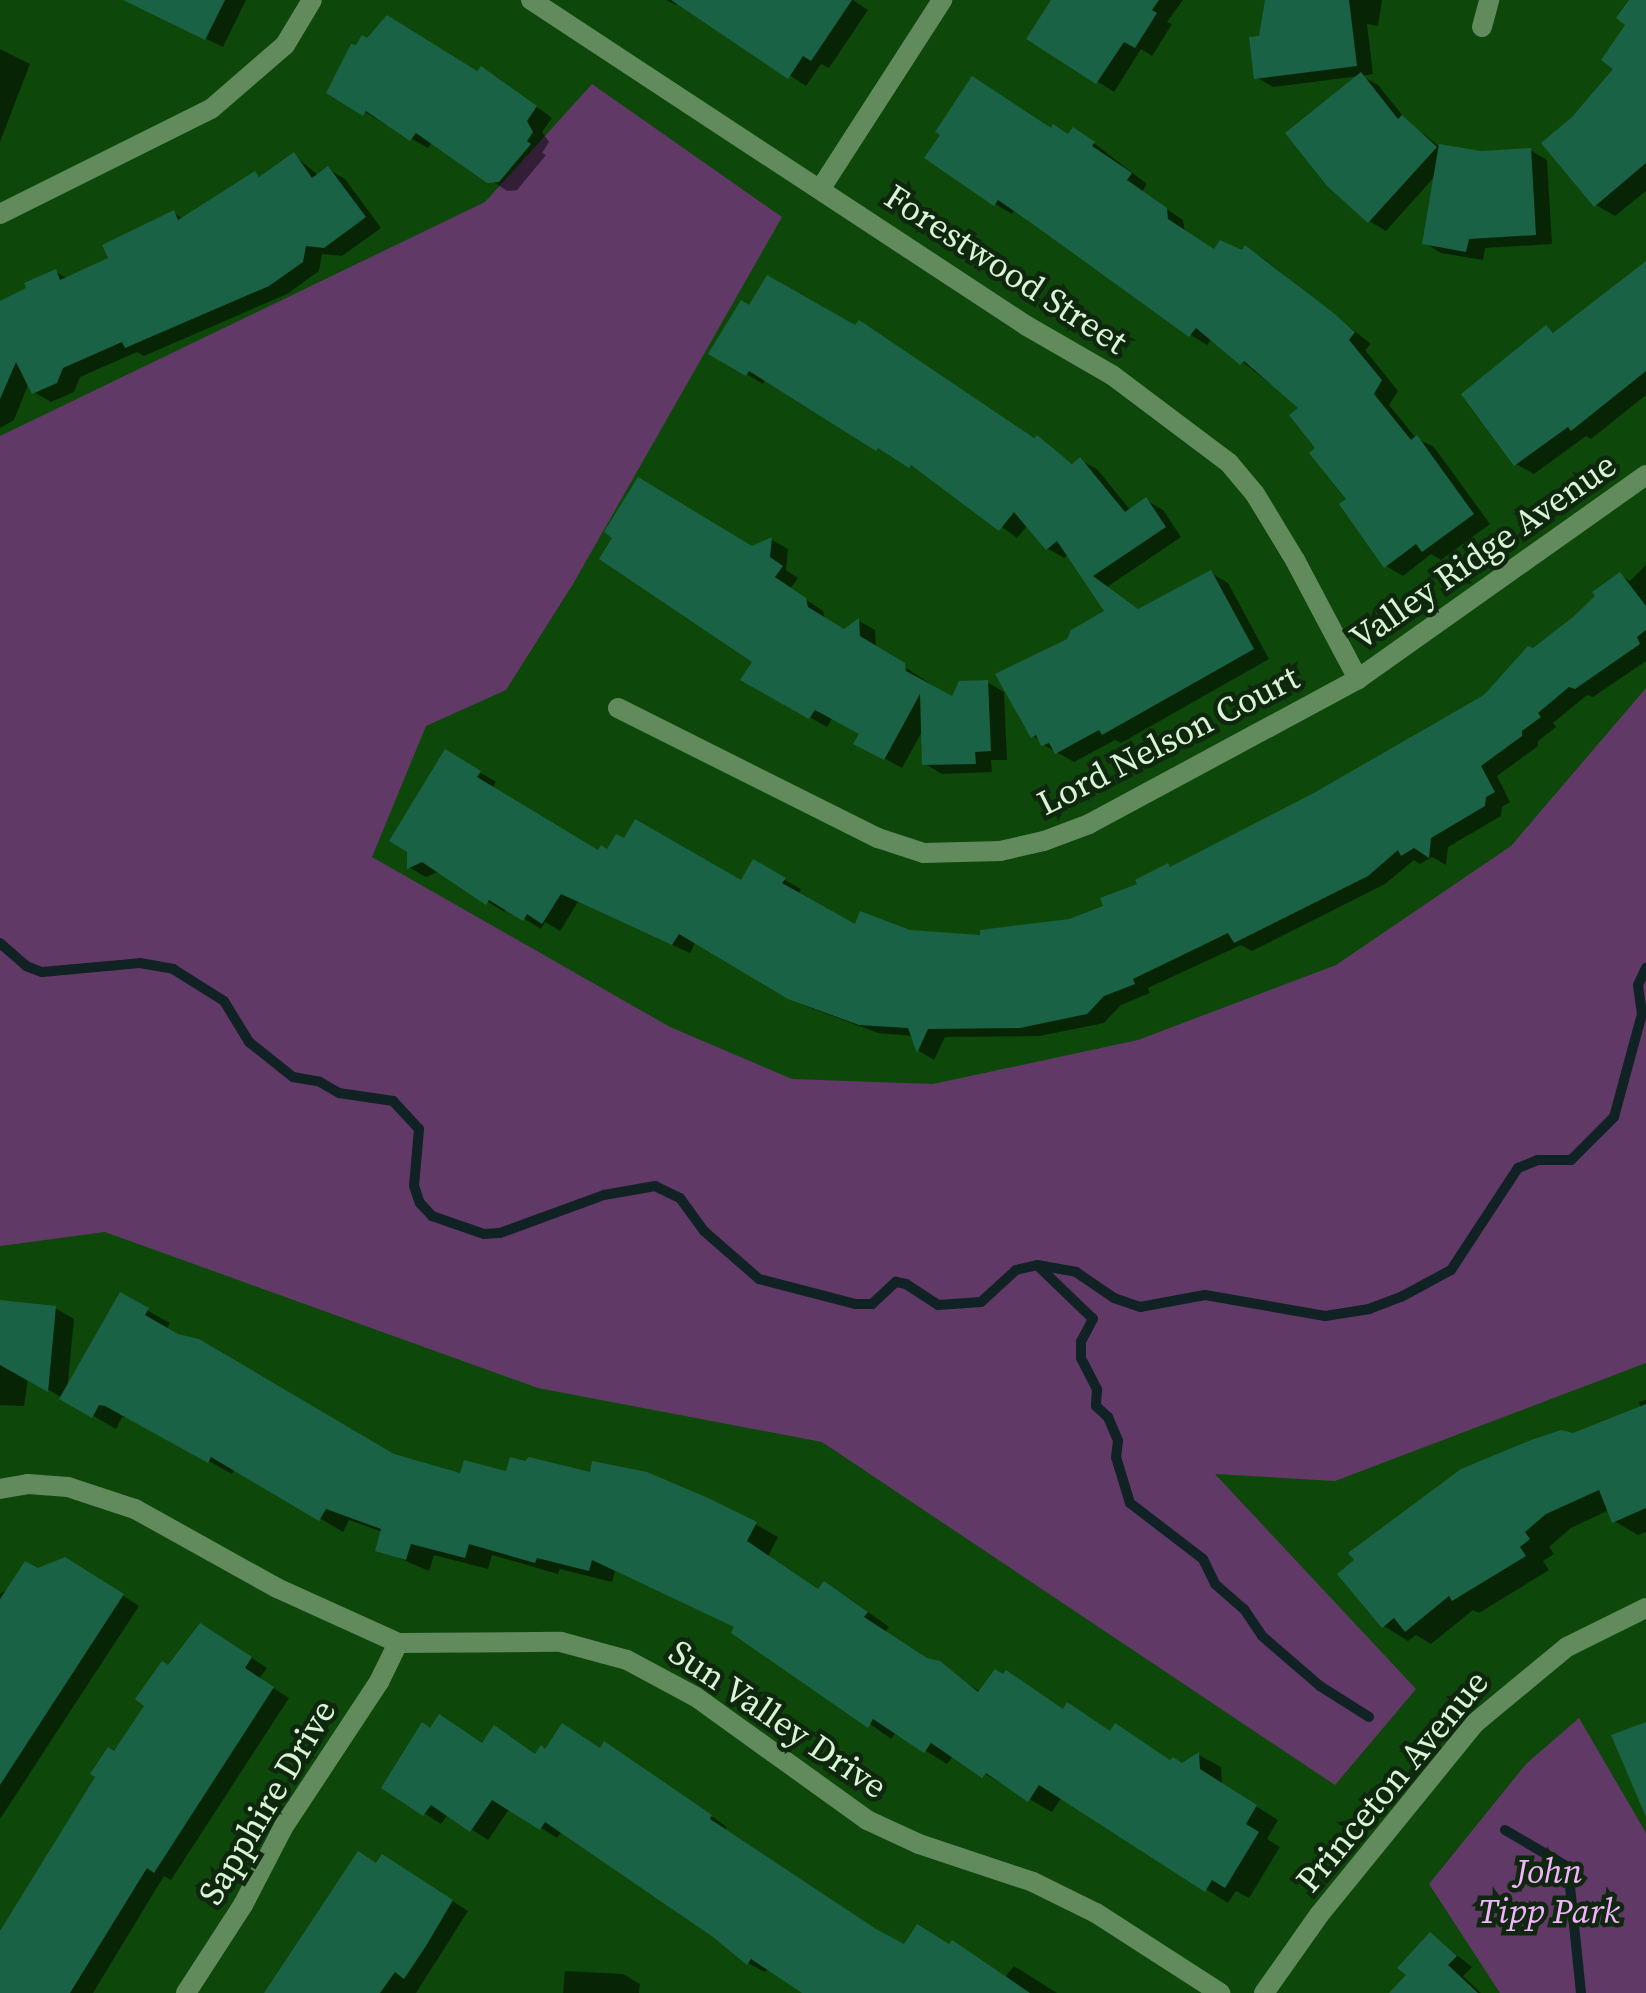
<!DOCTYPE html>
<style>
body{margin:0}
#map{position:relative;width:1646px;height:1993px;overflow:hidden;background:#0e470a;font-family:"Source Serif 4",serif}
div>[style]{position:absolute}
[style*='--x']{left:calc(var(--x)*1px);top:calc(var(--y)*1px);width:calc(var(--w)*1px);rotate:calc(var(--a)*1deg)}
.green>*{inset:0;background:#613967}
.shadow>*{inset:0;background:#0007}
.stream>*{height:10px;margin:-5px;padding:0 5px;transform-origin:5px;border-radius:5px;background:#102223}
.building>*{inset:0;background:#1a6245}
.minor>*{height:20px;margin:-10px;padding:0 10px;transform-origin:10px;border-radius:10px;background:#618a5d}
.tertiary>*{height:20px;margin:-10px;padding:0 10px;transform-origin:10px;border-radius:10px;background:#618a5d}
span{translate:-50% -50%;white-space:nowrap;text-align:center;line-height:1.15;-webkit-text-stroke:9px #10270f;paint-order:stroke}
.street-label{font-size:35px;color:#d8f5d5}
.park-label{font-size:35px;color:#f4b4fd;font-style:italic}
</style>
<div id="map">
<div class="green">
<div style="clip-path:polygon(592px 84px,782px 217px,573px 584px,506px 690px,426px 726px,372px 857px,670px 1027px,792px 1079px,933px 1084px,1138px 1040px,1336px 965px,1511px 846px,1646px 688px,1646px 1363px,1335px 1481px,1215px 1474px,1416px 1689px,1335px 1785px,822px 1442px,538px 1388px,105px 1232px,0 1246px,0 436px,485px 202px)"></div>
<div style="clip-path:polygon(1579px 1718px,1646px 1833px,1646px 1993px,1500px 1993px,1429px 1884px,1526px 1764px)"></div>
</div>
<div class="shadow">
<div style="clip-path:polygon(125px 0,246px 0,223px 47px)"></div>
<div style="clip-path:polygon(666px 0,853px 0,868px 10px,829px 68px,821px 64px,806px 86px,678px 2px,676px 5px)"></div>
<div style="clip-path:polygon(1053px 0,1183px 0,1167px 22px,1172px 24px,1152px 56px,1141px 49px,1114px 92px,1030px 38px)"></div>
<div style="clip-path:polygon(1267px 0,1382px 0,1378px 26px,1367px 24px,1373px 74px,1362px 76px,1378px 85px,1407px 121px,1440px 147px,1481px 154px,1530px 150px,1547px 160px,1552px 244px,1485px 248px,1483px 260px,1441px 253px,1425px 243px,1436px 175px,1386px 231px,1369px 221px,1360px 76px,1273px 87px,1256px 77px)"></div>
<div style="clip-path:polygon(1632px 0,1646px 0,1646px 191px,1615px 216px,1596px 205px,1574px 119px,1617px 68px)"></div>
<div style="clip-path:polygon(0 49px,30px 64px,0 142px)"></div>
<div style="clip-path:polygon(478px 74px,498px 78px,552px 118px,542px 132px,549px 142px,542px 153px,546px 155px,517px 190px,507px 191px,433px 141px,428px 148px,329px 92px)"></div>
<div style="clip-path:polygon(1052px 130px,1090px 140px,1147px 184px,1142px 192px,1183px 220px,1185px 232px,1215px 251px,1242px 253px,1246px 248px,1263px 258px,1371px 344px,1365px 350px,1398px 391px,1389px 405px,1416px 438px,1434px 447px,1490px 524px,1441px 560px,1431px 554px,1403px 576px,1386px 566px,1319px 448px,1302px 409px,1212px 338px,1207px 345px,1191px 335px,1015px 209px,1012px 214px,995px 204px,927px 157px)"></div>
<div style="clip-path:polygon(294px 155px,319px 176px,328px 169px,345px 179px,381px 228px,342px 256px,322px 254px,319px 271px,287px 294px,144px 356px,137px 352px,80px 377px,74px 392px,51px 402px,34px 392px,29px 382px,14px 420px,0 428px,0 303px,56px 272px,68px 279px,111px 259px,173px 213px,184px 219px,255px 174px,262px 178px)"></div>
<div style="clip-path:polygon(1646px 265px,1646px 395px,1591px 439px,1586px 436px,1534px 474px,1516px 464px,1546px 328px,1556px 334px)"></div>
<div style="clip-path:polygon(712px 353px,1037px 438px,1074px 465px,1080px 460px,1097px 469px,1131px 511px,1146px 500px,1163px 510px,1181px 537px,1107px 587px,1140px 611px,1211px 573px,1228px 583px,1269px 659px,1121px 743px,1115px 740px,1074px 762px,1044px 745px,1060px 738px,1041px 741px,1033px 736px,1069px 640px,1107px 612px,1069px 554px,1064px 558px,1047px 548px,1028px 525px,1017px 538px,954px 491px,766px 379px,763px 384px)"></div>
<div style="clip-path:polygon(772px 540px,788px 549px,786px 570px,798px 578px,790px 589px,823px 611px,825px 619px,844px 631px,859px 621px,875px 630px,876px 648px,953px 699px,987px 682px,1004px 692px,1007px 760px,991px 760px,992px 772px,942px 774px,925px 764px,924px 728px,902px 768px,857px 743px,862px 733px,833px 717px,827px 727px,760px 689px,752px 549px)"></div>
<div style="clip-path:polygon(1646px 565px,1646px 661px,1593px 697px,1587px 695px,1553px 723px,1556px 727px,1538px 741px,1538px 746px,1497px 776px,1510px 802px,1502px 807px,1501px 816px,1448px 847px,1446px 865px,1432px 857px,1420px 864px,1414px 860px,1385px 884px,1252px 951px,1241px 945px,1148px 988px,1150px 993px,1121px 1005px,1104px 1023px,1039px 1036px,945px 1037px,934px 1060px,919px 1051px,913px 1036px,878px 1033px,808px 1007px,696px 941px,690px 953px,578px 902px,560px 931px,545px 922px,541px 929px,507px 908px,504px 912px,440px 871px,426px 877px,410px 868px,410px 850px,446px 752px,496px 782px,492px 789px,599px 853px,742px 884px,754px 863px,801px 889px,798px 895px,857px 928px,983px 937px,1069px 922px,1106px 908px,1313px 796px,1485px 697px,1620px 575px,1630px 581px)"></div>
<div style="clip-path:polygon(121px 1296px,170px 1323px,166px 1330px,394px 1456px,462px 1476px,755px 1524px,778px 1537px,768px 1556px,820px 1591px,824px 1584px,847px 1597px,889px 1627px,885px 1632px,981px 1692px,1064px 1711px,1183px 1766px,1199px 1755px,1221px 1767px,1222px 1785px,1278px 1820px,1267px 1839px,1280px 1847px,1249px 1898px,1236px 1891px,1228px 1903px,1062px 1797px,1052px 1812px,953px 1756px,947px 1764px,896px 1732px,891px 1739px,737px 1628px,615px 1571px,612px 1582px,560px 1569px,558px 1574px,492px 1555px,488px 1569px,434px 1555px,429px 1571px,378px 1549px,383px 1532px,349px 1520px,343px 1532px,235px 1468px,232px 1474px,131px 1418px,122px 1417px,116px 1429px,28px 1378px,24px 1406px,0 1405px,0 1303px,55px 1308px,74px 1319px,67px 1391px)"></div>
<div style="clip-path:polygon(1646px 1400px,1646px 1532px,1638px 1535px,1614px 1521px,1609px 1510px,1571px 1528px,1549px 1547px,1554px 1554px,1543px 1561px,1549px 1570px,1479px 1613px,1473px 1610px,1431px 1644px,1416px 1635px,1408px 1641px,1384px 1626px,1574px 1436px,1641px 1409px,1639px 1402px)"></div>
<div style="clip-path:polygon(83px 1570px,139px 1606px,0 1819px,0 1594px,38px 1571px)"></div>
<div style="clip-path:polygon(217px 1635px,267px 1668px,259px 1679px,289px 1698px,171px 1880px,164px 1876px,93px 1993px,0 1993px,0 1935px,115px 1754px)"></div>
<div style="clip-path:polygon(482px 1744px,537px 1756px,547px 1751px,622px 1754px,727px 1827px,725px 1830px,886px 1938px,1005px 1977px,1014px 1966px,1057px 1993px,806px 1993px,768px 1968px,765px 1972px,748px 1963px,715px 1935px,562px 1831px,557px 1838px,510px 1808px,488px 1840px,448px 1814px,441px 1824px,384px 1787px)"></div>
<div style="clip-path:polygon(378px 1866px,400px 1867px,468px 1911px,416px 1993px,270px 1993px)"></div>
<div style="clip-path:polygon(1431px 1935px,1472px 1967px,1463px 1976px,1481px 1993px,1393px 1993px,1410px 1975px)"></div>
<div style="clip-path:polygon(565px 1971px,623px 1974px,640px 1984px,639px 1993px,563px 1993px)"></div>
</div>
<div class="stream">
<div style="--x:0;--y:943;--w:35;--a:41"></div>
<div style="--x:26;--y:966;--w:17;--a:21"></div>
<div style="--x:42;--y:972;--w:98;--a:-5.2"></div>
<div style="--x:140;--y:963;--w:34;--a:10"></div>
<div style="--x:173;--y:969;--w:60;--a:32.1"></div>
<div style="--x:224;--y:1001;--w:48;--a:58.6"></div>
<div style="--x:249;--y:1042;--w:56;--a:38.5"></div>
<div style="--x:293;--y:1077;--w:27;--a:10"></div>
<div style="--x:320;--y:1082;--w:22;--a:30"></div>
<div style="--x:339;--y:1093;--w:55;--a:8.4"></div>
<div style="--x:393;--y:1101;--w:38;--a:47"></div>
<div style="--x:419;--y:1129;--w:57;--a:95"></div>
<div style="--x:414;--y:1186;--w:18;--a:71"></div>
<div style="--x:420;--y:1203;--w:18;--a:47"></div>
<div style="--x:432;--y:1216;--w:55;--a:19.1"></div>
<div style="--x:484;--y:1234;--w:16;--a:-4"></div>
<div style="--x:500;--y:1233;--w:111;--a:-20.1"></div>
<div style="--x:604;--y:1195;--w:52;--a:-10"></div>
<div style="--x:655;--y:1186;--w:28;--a:26"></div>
<div style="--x:680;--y:1198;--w:41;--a:54"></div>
<div style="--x:704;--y:1231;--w:73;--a:41.1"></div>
<div style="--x:759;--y:1279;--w:100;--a:14.5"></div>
<div style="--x:856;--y:1304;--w:16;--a:0"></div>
<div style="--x:872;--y:1304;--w:33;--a:-43"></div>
<div style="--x:896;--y:1282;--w:10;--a:11"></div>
<div style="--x:906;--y:1284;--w:38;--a:33"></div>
<div style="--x:938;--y:1305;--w:43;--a:-4"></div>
<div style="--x:981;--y:1302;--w:47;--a:-42.4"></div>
<div style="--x:1016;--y:1270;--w:22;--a:-13"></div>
<div style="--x:1037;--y:1265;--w:40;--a:10"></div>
<div style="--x:1076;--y:1272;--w:46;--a:34.4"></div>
<div style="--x:1114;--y:1298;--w:28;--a:19"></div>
<div style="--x:1140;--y:1307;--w:66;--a:-10.5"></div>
<div style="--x:1205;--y:1295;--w:122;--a:9.9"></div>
<div style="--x:1325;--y:1316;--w:45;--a:-9"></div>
<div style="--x:1369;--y:1309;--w:34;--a:-21"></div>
<div style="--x:1401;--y:1297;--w:57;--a:-28.4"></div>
<div style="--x:1451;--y:1270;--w:122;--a:-56.7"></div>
<div style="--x:1518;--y:1168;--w:22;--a:-22"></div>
<div style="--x:1538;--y:1160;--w:33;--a:0"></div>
<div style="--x:1571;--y:1160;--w:61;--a:-45"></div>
<div style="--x:1614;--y:1117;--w:107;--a:-74.8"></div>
<div style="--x:1642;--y:1014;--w:29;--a:-98"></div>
<div style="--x:1638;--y:985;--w:19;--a:-65"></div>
<div style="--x:1038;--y:1266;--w:76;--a:43.9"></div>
<div style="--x:1093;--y:1319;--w:26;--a:118"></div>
<div style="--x:1081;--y:1342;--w:16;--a:90"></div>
<div style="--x:1081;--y:1358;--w:36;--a:63"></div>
<div style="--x:1097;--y:1390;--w:16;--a:94"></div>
<div style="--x:1096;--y:1406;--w:16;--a:43"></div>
<div style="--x:1108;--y:1417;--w:26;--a:67"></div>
<div style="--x:1118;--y:1441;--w:16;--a:97"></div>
<div style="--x:1116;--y:1457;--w:48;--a:73.1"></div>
<div style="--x:1130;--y:1503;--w:92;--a:37.5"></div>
<div style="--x:1203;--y:1559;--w:28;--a:64"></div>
<div style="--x:1215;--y:1584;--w:38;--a:41"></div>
<div style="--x:1244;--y:1609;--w:32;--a:56"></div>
<div style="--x:1262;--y:1636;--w:77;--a:40.8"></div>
<div style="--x:1320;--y:1686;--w:58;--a:32.3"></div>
<div style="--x:1505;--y:1830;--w:73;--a:30.4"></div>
<div style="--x:1568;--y:1867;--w:127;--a:84.1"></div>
</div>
<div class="building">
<div style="clip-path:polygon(123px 0,225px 0,205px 40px)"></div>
<div style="clip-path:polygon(671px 0,852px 0,811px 61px,803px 56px,788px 79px)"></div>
<div style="clip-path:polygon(1051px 0,1159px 0,1152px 10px,1157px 13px,1135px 48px,1124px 42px,1096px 84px,1026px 39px)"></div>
<div style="clip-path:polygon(1265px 0,1349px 0,1357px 66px,1254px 79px,1249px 37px,1259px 36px)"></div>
<div style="clip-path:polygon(1629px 0,1646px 0,1646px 163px,1594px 207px,1541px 143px,1572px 117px,1613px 69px,1601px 60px,1625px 25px,1616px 18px)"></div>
<div style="clip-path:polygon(387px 15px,477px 71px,481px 66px,537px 106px,527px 121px,533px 132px,527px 141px,531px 144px,499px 182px,487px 183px,416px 133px,410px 141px,366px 111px,363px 116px,326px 93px,351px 44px,356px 45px,362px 35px,367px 38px)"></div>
<div style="clip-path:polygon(1361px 72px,1398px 119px,1402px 115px,1437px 147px,1368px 223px,1327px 186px,1285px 133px)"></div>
<div style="clip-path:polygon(972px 76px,1051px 128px,1053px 124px,1068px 134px,1073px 127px,1095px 142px,1092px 146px,1132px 173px,1127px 180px,1167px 208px,1168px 219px,1214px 249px,1220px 240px,1242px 250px,1245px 245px,1331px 311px,1355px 332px,1349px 340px,1382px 380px,1374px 394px,1411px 440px,1417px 435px,1474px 514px,1422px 552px,1416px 544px,1384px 568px,1339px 504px,1346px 499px,1309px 453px,1315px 448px,1289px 415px,1298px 408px,1244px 361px,1240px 365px,1196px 328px,1189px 337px,1030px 222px,998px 200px,994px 206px,924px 158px,940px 135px,935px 132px)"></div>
<div style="clip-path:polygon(1439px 144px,1481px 151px,1531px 148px,1536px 235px,1469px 239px,1466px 252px,1422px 244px)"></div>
<div style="clip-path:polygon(294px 152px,312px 178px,328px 166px,366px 217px,324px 248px,306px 246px,303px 262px,269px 286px,125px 348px,122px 342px,63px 368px,57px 383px,32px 394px,16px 362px,0 399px,0 301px,26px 288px,24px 283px,56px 269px,60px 280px,108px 258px,102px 245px,174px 210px,178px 220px,255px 171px,259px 177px)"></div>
<div style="clip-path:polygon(1646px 261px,1646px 371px,1571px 431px,1568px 427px,1514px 466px,1461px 394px,1546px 325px,1553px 333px)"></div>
<div style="clip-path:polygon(767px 275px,855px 325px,859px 320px,1034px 438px,1037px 435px,1072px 464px,1080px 457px,1125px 512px,1146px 497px,1166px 527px,1093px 576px,1138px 609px,1211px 570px,1254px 649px,1102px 735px,1099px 730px,1055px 754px,1049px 743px,1041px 746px,1036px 735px,1031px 738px,995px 674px,1067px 639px,1071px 630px,1104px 611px,1057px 541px,1046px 550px,1014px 512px,999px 531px,911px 465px,909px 468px,878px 448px,876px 451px,749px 371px,746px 376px,708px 354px,741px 300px,749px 305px)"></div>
<div style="clip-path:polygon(638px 477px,752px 546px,772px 537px,770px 557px,783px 566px,775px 577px,806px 598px,808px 607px,844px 629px,859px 618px,860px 636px,905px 663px,906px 671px,952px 696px,959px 681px,988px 680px,991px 751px,975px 752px,976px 764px,922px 765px,920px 694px,884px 760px,853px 744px,859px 734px,815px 710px,809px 719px,740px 680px,752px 662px,599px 559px,612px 538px,604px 532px)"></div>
<div style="clip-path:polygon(1620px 572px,1646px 606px,1646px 630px,1637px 637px,1640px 644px,1575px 689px,1569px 687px,1538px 713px,1541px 717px,1522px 731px,1522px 736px,1481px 766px,1495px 792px,1486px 797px,1485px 806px,1431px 838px,1429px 858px,1414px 848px,1401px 856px,1398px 850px,1368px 876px,1234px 943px,1228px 933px,1133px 979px,1135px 984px,1104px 996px,1087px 1014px,1020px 1028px,928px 1029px,917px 1053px,908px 1028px,859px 1025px,788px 999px,679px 934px,672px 945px,561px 894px,542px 924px,527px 914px,523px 921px,489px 900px,486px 905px,422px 862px,407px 869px,407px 852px,389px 841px,445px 749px,481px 771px,477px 777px,598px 850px,601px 845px,607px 849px,616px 834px,624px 838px,635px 819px,741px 880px,753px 859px,786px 878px,782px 883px,855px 924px,860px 911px,910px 930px,980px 935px,980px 930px,1069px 919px,1103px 906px,1100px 898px,1137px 884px,1135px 880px,1168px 863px,1170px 867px,1312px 794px,1484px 695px,1528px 646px,1533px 648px,1573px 617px,1595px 596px,1592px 592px)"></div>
<div style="clip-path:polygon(120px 1292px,149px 1308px,145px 1315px,178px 1334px,199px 1339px,394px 1454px,460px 1473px,464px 1460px,506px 1471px,510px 1457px,525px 1461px,529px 1457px,590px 1472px,592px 1461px,647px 1472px,708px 1498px,757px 1522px,747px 1541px,818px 1589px,824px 1581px,868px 1612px,864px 1617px,927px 1658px,940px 1661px,978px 1692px,995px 1669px,1003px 1674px,1006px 1670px,1063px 1709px,1067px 1702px,1110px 1731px,1115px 1723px,1170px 1760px,1173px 1757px,1182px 1763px,1199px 1752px,1200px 1769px,1257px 1805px,1246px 1824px,1259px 1832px,1225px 1888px,1212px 1880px,1205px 1892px,1039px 1785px,1028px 1802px,986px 1773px,982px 1778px,931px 1743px,924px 1753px,873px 1719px,868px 1728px,731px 1633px,734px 1627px,592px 1560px,589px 1571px,537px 1558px,535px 1563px,469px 1544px,465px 1558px,411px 1544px,406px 1560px,375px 1551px,381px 1529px,326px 1509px,319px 1521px,211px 1457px,208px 1463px,105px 1406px,99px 1405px,92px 1418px,59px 1399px)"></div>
<div style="clip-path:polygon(0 1300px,56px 1306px,48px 1392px,0 1365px)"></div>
<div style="clip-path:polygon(1646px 1404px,1646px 1508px,1612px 1523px,1599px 1490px,1546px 1514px,1525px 1532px,1530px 1539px,1520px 1547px,1526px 1556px,1452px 1601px,1449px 1596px,1405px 1632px,1394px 1618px,1382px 1628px,1337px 1574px,1354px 1560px,1348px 1553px,1461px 1469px,1531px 1440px,1561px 1430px,1573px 1433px)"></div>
<div style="clip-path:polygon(65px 1557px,124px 1594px,0 1785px,0 1599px,25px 1561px,38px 1568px)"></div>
<div style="clip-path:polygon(200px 1623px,252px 1657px,245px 1668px,274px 1687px,154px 1873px,147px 1868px,70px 1993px,0 1993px,0 1931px,95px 1777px,90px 1774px,108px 1747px,114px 1751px,144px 1706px,135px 1699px,162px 1661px,168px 1665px)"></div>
<div style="clip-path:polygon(439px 1714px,482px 1743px,494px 1725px,535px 1754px,541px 1745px,545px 1749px,562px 1723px,600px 1748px,604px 1741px,712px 1815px,710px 1819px,876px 1929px,904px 1944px,917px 1924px,949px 1944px,952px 1940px,1030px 1993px,802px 1993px,751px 1959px,747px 1965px,713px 1937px,545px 1822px,540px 1830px,492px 1800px,470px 1832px,431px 1805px,423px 1816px,381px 1788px,422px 1722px,430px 1728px)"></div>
<div style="clip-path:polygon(1646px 1722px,1646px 1817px,1611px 1735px)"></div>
<div style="clip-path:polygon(358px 1851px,376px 1863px,382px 1854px,453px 1900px,426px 1946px,404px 1979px,395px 1972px,380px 1993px,264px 1993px)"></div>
<div style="clip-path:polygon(1430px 1932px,1457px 1956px,1448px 1965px,1478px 1993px,1389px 1993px,1406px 1975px,1397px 1968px)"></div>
</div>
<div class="minor">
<div style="--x:531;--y:0;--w:594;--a:33.32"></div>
<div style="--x:1027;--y:326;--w:98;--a:30"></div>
<div style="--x:1112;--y:375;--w:146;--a:36.9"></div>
<div style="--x:1229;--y:463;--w:40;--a:50"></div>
<div style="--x:1255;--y:494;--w:77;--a:58.8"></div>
<div style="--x:1295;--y:560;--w:135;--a:62.1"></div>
<div style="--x:1482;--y:27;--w:28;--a:-75"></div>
<div style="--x:821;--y:188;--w:224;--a:-57.2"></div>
<div style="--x:0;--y:214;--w:236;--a:-26.5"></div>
<div style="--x:211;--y:109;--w:98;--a:-40.9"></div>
<div style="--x:285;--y:45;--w:52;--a:-59"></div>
<div style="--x:618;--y:708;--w:291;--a:26.6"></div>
<div style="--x:878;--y:838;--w:48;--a:18.1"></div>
<div style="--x:924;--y:853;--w:76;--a:-1.5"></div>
<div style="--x:1000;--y:851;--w:45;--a:-12.8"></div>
<div style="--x:1044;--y:841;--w:48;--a:-20.7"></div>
<div style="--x:1089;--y:824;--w:306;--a:-28.3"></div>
<div style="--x:1358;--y:679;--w:353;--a:-35.3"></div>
<div style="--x:0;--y:1489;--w:28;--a:-10"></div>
<div style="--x:28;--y:1484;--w:40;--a:4.3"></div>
<div style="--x:68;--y:1487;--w:71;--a:18.2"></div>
<div style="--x:135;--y:1509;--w:162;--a:29.1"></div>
<div style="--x:277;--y:1588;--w:133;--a:24.4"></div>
<div style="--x:398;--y:1643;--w:163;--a:-0.4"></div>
<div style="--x:561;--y:1642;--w:68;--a:15.3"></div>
<div style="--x:627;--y:1660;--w:78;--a:28.2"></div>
<div style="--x:696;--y:1697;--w:211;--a:35.7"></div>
<div style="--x:867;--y:1820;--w:57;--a:24.8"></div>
<div style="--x:919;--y:1844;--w:120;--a:18.4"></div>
<div style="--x:1033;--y:1882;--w:70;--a:26.2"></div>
<div style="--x:1096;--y:1913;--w:148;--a:32.8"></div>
<div style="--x:186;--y:1993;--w:105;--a:-57.1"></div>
<div style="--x:243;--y:1905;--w:89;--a:-62.6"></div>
<div style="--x:284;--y:1826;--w:173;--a:-56.6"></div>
<div style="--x:379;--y:1682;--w:43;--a:-64"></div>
</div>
<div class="tertiary">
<div style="--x:1264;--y:1993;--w:95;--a:-54.8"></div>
<div style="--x:1319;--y:1915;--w:247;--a:-50.9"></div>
<div style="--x:1475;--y:1723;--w:119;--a:-39.6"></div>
<div style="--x:1567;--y:1647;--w:88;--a:-26.3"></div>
</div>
<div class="street-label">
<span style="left:1006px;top:269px;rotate:33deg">Forestwood Street</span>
<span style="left:1483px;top:551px;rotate:-35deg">Valley Ridge Avenue</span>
<span style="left:1168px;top:740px;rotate:-27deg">Lord Nelson Court</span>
<span style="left:778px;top:1719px;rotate:34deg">Sun Valley Drive</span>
<span style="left:1392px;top:1781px;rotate:-50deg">Princeton Avenue</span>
<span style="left:267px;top:1802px;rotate:-59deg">Sapphire Drive</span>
</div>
<div class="park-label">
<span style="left:1549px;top:1891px">John<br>Tipp Park</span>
</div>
</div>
